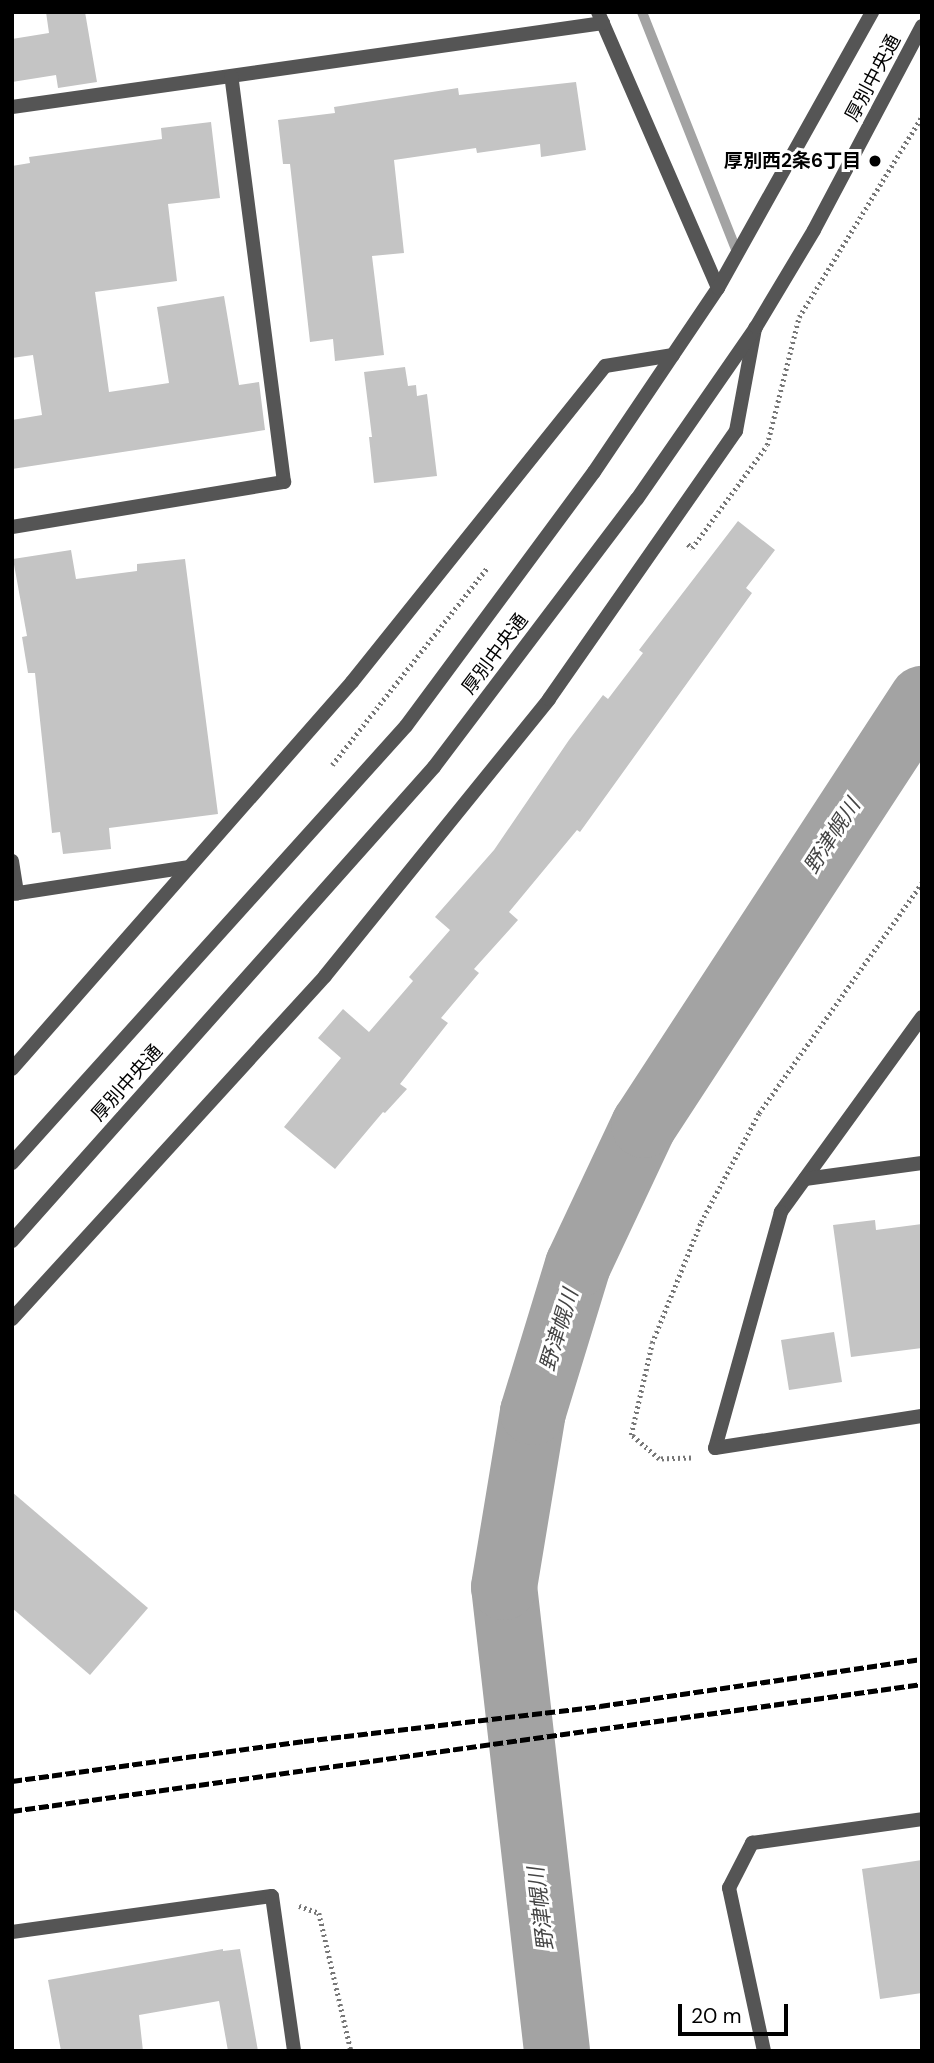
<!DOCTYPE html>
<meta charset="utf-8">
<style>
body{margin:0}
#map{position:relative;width:934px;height:2063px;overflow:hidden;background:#fff;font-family:"DM Sans","Noto Sans JP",sans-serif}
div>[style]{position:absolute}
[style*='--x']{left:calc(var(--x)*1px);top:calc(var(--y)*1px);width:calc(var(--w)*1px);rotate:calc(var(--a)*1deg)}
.stream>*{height:10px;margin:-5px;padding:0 5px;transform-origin:5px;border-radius:5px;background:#a3a3a3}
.river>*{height:66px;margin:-33px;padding:0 33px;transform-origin:33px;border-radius:33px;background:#a3a3a3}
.building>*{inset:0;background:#c4c4c4}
.path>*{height:4.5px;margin-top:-2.25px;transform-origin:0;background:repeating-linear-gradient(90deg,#777 0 2px,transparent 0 5.5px)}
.minor>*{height:14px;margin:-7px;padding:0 7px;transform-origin:7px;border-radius:7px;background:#555}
.tertiary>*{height:14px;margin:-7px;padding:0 7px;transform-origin:7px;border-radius:7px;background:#555}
.rail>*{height:5px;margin-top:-2.5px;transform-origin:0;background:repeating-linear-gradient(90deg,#000 0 10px,transparent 0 13.5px)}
.dots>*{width:19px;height:19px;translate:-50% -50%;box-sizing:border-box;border:4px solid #fff;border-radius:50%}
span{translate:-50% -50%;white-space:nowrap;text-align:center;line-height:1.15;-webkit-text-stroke:6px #fff;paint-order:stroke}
.street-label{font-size:19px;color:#000}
.poi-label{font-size:19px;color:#000;font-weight:700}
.right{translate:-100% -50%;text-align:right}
.water-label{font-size:21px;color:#444;font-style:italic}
.frame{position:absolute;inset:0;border:14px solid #000;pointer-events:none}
.scale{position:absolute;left:678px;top:2004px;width:110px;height:32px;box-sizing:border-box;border:4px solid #000;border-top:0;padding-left:9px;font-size:21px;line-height:24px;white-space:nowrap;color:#000;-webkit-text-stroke:5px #fff;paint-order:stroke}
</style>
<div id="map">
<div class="stream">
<div style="--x:642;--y:12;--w:256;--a:68.4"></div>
</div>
<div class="river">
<div style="--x:557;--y:2051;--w:467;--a:-96.5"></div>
<div style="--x:504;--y:1587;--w:177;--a:-80.6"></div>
<div style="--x:533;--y:1412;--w:154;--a:-73"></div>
<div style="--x:578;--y:1265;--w:155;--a:-64.8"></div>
<div style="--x:644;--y:1125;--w:509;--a:-56.87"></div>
</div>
<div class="building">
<div style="clip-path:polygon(46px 12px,85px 12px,97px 82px,58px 88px,56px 75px,12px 82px,12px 39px,49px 33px)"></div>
<div style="clip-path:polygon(576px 82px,586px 150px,541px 157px,540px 144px,477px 153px,476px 148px,394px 160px,404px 253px,372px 256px,384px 355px,335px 361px,333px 339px,310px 342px,290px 164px,283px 164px,278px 120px,335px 113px,334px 107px,458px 88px,459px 95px)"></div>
<div style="clip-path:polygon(211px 122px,220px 198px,168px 204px,177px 281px,95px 292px,109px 392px,169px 383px,157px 307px,224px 296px,239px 385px,259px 382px,265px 430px,12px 469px,12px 420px,42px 415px,33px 355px,12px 358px,12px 166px,30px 163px,29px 157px,162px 139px,161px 128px)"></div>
<div style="clip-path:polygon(405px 367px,408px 386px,416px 385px,417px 396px,427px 394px,437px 476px,374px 483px,369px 437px,372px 437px,364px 372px)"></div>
<div style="clip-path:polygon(738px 521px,775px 550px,746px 588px,752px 593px,580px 832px,577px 830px,509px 912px,518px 920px,474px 969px,479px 973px,441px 1018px,448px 1023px,400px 1084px,407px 1089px,385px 1113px,383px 1112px,335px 1169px,284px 1127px,341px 1058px,318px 1038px,343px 1009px,369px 1032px,413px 981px,409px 977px,450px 930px,435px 917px,494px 850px,569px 740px,603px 695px,608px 699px,643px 653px,639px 650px)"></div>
<div style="clip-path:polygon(71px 550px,76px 579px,137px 571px,137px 564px,185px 559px,218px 814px,109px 828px,111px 849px,63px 854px,60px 832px,52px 833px,35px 673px,28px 673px,22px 637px,27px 636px,13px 559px)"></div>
<div style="clip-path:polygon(875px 1220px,876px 1230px,922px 1224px,922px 1348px,851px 1357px,833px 1225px)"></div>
<div style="clip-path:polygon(834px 1332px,842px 1382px,789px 1390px,781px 1340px)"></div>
<div style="clip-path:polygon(12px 1492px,148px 1608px,90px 1675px,12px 1608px)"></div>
<div style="clip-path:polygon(922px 1860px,922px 1993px,880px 1999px,862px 1869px)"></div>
<div style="clip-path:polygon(223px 1949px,223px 1951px,240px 1949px,258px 2051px,228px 2051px,219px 2001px,139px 2015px,143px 2051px,61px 2051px,48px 1980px)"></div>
</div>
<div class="path">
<div style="--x:688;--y:544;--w:6;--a:45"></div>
<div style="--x:692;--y:548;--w:127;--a:-53.9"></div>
<div style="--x:767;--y:445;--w:132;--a:-76"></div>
<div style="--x:799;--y:317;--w:236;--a:-58.5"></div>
<div style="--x:332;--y:765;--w:251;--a:-51.8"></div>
<div style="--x:691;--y:1458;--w:32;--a:178"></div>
<div style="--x:659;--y:1459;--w:37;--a:-139"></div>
<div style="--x:631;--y:1435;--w:94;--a:-77.1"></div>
<div style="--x:652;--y:1343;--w:131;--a:-68"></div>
<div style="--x:701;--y:1222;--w:123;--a:-62"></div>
<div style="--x:759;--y:1113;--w:282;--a:-54.7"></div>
<div style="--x:299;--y:1906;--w:21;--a:19"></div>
<div style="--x:319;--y:1913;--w:142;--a:76.9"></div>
</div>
<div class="minor">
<div style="--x:598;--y:12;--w:301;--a:66.5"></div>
<div style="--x:12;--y:107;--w:597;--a:-8.09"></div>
<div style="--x:12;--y:527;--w:276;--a:-9.4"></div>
<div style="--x:284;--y:482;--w:409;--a:-97.4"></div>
<div style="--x:12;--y:861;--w:33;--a:81"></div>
<div style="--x:12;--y:894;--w:178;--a:-8.7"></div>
<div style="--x:922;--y:1017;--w:241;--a:125.9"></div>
<div style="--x:781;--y:1212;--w:245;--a:105.6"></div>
<div style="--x:715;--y:1448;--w:209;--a:-8.8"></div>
<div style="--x:12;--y:1069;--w:515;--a:-48.7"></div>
<div style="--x:352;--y:682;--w:405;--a:-51.3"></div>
<div style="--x:605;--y:366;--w:69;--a:-9.2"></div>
<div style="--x:805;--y:1179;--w:118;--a:-7.8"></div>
<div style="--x:12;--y:1319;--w:464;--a:-47.6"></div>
<div style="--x:325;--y:976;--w:356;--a:-51"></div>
<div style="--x:549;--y:699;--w:327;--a:-55.1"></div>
<div style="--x:736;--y:431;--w:105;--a:-79.5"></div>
<div style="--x:12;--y:1932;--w:262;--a:-7.9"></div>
<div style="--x:272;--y:1896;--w:157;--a:81.9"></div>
<div style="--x:764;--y:2051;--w:167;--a:-102.1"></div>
<div style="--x:729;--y:1888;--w:51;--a:-62.9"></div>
<div style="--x:752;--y:1843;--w:172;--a:-8"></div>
</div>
<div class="tertiary">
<div style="--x:12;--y:1163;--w:588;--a:-47.96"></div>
<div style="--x:406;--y:726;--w:316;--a:-53.5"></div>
<div style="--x:594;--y:472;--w:222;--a:-56"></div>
<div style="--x:718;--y:288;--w:316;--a:-60.8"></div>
<div style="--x:12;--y:1241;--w:635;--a:-48.32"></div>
<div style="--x:434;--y:767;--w:336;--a:-52.9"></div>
<div style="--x:637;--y:499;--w:209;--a:-55.3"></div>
<div style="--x:756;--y:327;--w:113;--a:-59.1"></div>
<div style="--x:814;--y:230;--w:231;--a:-62.1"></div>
</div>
<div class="rail">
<div style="--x:12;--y:1781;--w:295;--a:-7.8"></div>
<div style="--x:304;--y:1741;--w:298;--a:-6.7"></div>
<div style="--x:600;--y:1706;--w:325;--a:-8.3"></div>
<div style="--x:12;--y:1811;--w:919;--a:-7.94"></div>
</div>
<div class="dots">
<div style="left:875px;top:161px;background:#000"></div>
</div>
<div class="street-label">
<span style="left:873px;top:78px;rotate:-62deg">厚別中央通</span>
<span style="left:495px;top:654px;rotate:-53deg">厚別中央通</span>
<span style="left:127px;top:1083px;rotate:-48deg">厚別中央通</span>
</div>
<div class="poi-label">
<span class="right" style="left:861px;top:161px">厚別西2条6丁目</span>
</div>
<div class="water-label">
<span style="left:832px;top:836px;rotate:-57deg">野津幌川</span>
<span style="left:559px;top:1330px;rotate:-73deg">野津幌川</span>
<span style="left:541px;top:1909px;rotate:-97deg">野津幌川</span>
</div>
<div class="frame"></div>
<div class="scale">20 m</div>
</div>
